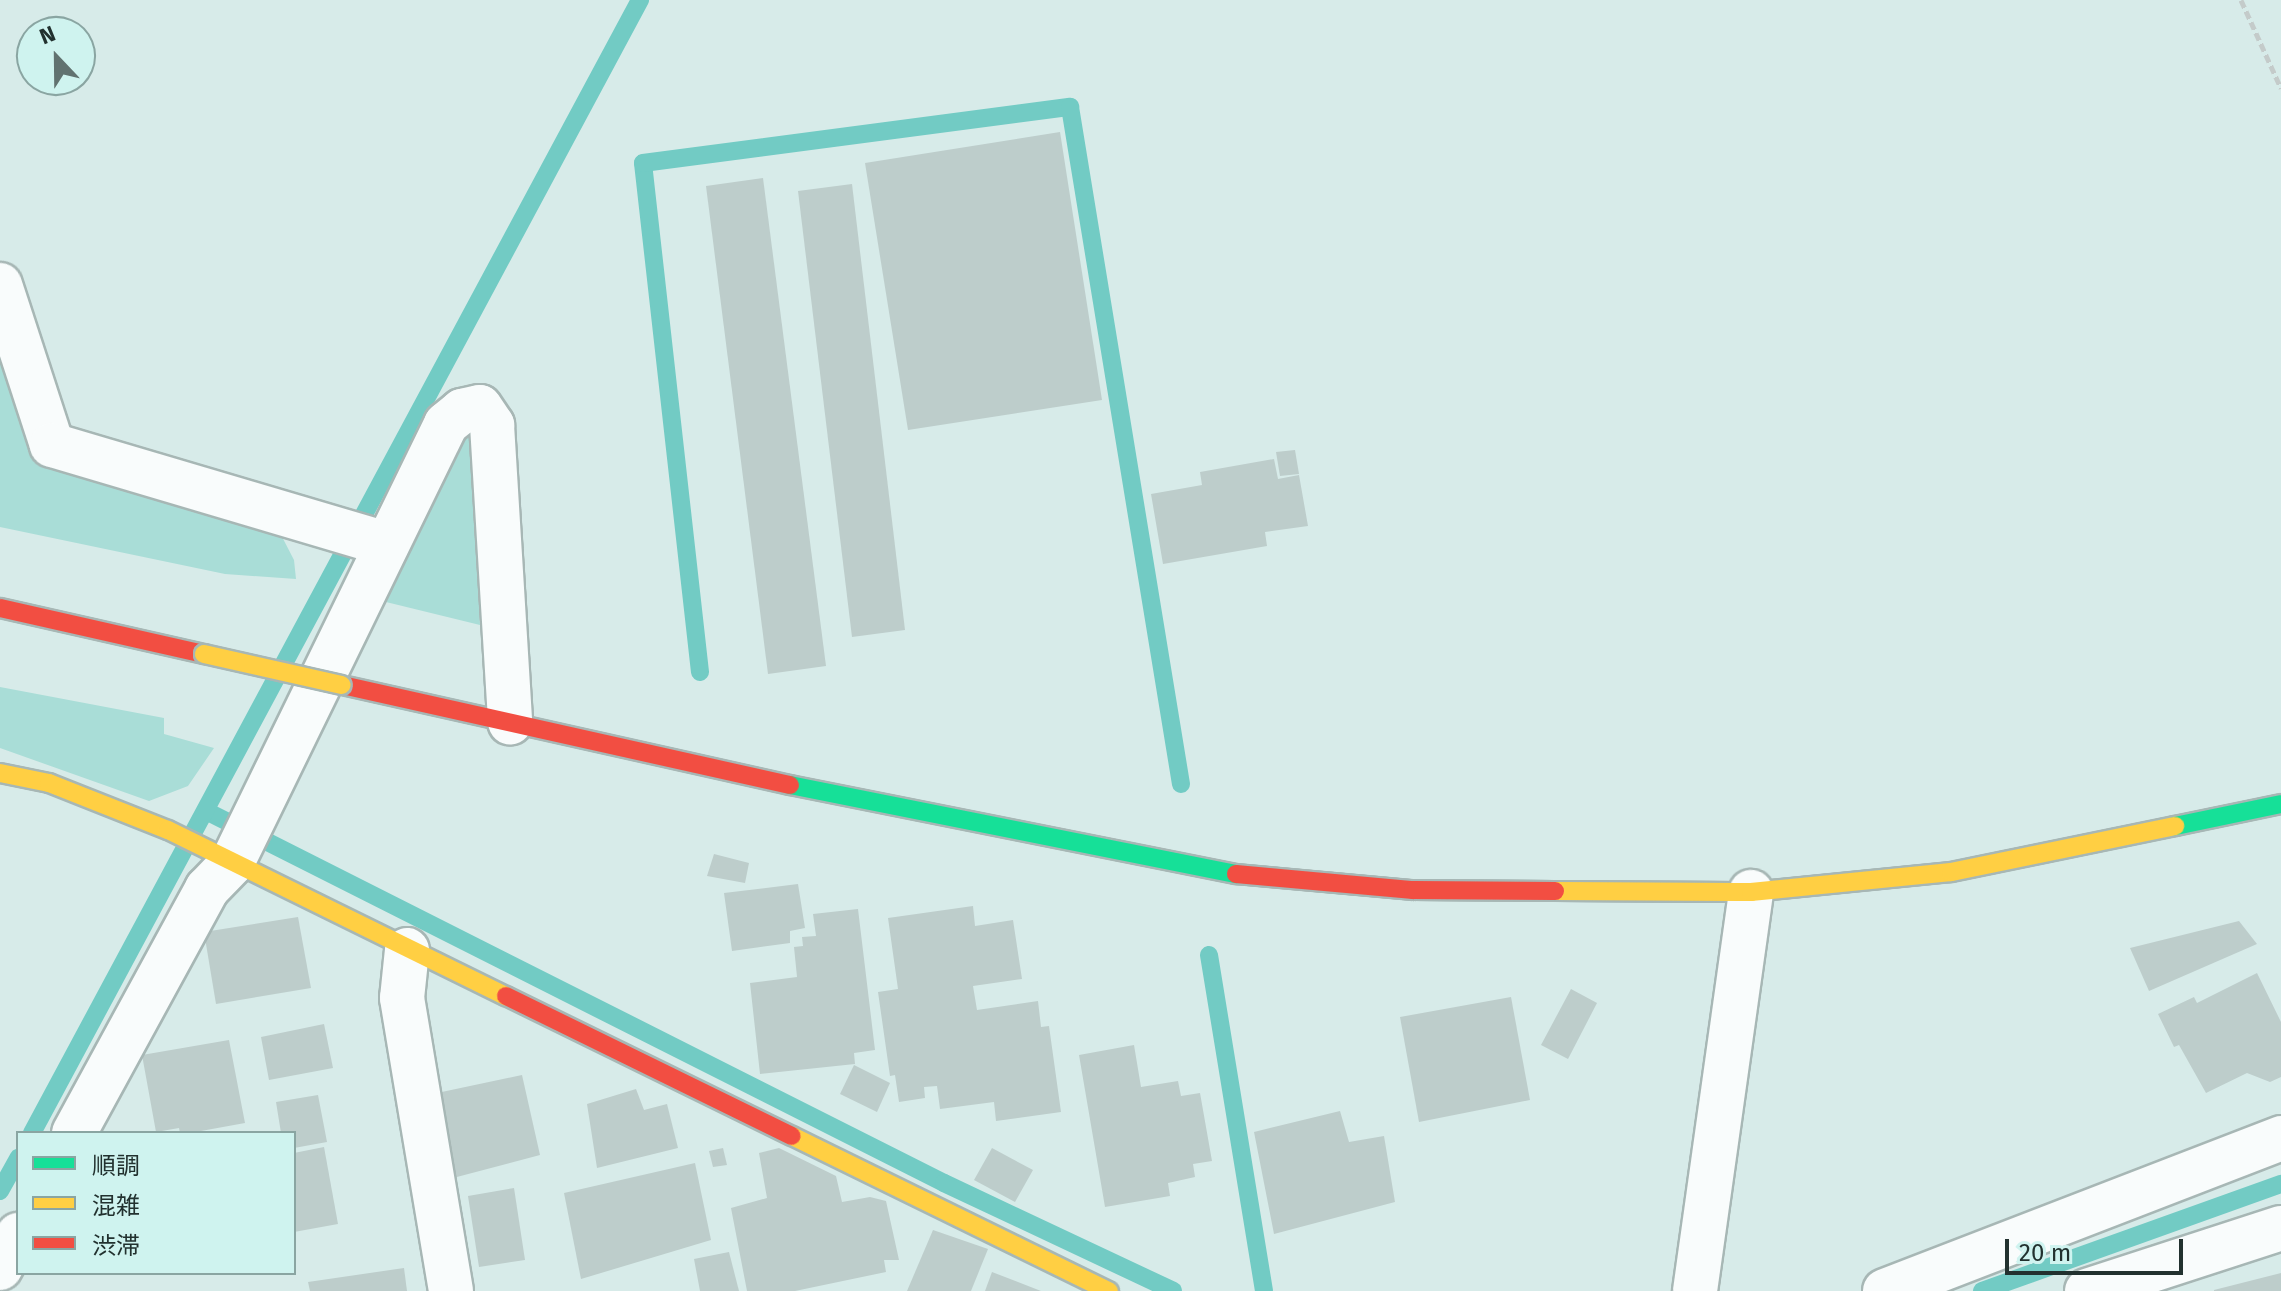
<!DOCTYPE html>
<meta charset="utf-8">
<style>
body{margin:0}
#map{position:relative;width:2281px;height:1291px;overflow:hidden;background:#d7ebe9;font-family:"Fira Sans","Noto Sans JP",sans-serif}
div>[style]{position:absolute}
[style*='--x']{left:calc(var(--x)*1px);top:calc(var(--y)*1px);width:calc(var(--w)*1px);rotate:calc(var(--a)*1deg)}
.green>*{inset:0;background:#a9ddd7}
.stream>*{height:18px;margin:-9px;padding:0 9px;transform-origin:9px;border-radius:9px;background:#72cbc4}
.building>*{inset:0;background:#bdcdcb}
.path>*{height:5px;margin-top:-2.5px;transform-origin:0;background:repeating-linear-gradient(90deg,#c4cbca 0 8px,transparent 0 12px)}
.roads{filter:drop-shadow(2px 0 #a7b7b5) drop-shadow(-2px 0 #a7b7b5) drop-shadow(0 2px #a7b7b5) drop-shadow(0 -2px #a7b7b5)}
.street>*{height:44px;margin:-22px;padding:0 22px;transform-origin:22px;border-radius:22px;background:#f9fcfc}
.fast>*{height:18px;margin:-9px;padding:0 9px;transform-origin:9px;border-radius:9px;background:#16e098}
.slow>*{height:18px;margin:-9px;padding:0 9px;transform-origin:9px;border-radius:9px;background:#ffcf43}
.jam>*{height:18px;margin:-9px;padding:0 9px;transform-origin:9px;border-radius:9px;background:#f24e42}
.bridges{filter:drop-shadow(2px 0 #a7b7b5) drop-shadow(-2px 0 #a7b7b5) drop-shadow(0 2px #a7b7b5) drop-shadow(0 -2px #a7b7b5)}
.slow-bridge>*{height:18px;margin:-9px;padding:0 9px;transform-origin:9px;border-radius:9px;background:#ffcf43}
span{translate:-50% -50%;white-space:nowrap;text-align:center;line-height:1.15;-webkit-text-stroke:6px #cff3ef;paint-order:stroke}
.legend{position:absolute;left:16px;top:1131px;width:280px;height:144px;box-sizing:border-box;background:#cff3ef;border:2px solid #8aa5a2;margin:0;padding:10px 14px;list-style:none;font-size:24px;color:#22312f}
.legend li{display:flex;align-items:center;gap:16px;height:40px}
.legend b{width:40px;border:2px solid #8aa5a2}
.north{position:absolute;left:16px;top:16px;width:80px;height:80px;box-sizing:border-box;background:#cff3ef;border:2px solid #8aa5a2;border-radius:50%;rotate:338deg;font-size:22px;font-weight:700;line-height:32px;text-align:center;color:#22312f}
.north::after{content:'';display:block;margin:auto;width:28px;height:36px;background:#617270;clip-path:polygon(50% 0,100% 100%,50% 72%,0 100%)}
.scale{position:absolute;left:2005px;top:1239px;width:178px;height:36px;box-sizing:border-box;border:4px solid #22312f;border-top:0;padding-left:10px;font-size:24px;line-height:28px;white-space:nowrap;color:#22312f;-webkit-text-stroke:6px #cff3ef;paint-order:stroke}
</style>
<div id="map">
<div class="green">
<div style="clip-path:polygon(0 346px,31px 448px,278px 529px,294px 560px,296px 579px,225px 574px,0 527px)"></div>
<div style="clip-path:polygon(466px 432px,472px 433px,480px 625px,386px 602px)"></div>
<div style="clip-path:polygon(0 687px,164px 718px,164px 734px,214px 748px,188px 786px,149px 801px,0 748px)"></div>
</div>
<div class="stream">
<div style="--x:700;--y:672;--w:512;--a:-96.39"></div>
<div style="--x:643;--y:163;--w:431;--a:-7.5"></div>
<div style="--x:1070;--y:107;--w:686;--a:80.69"></div>
<div style="--x:206;--y:811;--w:826;--a:26.75"></div>
<div style="--x:944;--y:1183;--w:253;--a:25.2"></div>
<div style="--x:1209;--y:955;--w:340;--a:80.7"></div>
<div style="--x:32;--y:1133;--w:1286;--a:-61.78"></div>
<div style="--x:0;--y:1191;--w:38;--a:-61"></div>
<div style="--x:1982;--y:1291;--w:318;--a:-19.7"></div>
</div>
<div class="building">
<div style="clip-path:polygon(1060px 132px,1102px 400px,908px 430px,865px 163px)"></div>
<div style="clip-path:polygon(763px 178px,826px 666px,768px 674px,706px 186px)"></div>
<div style="clip-path:polygon(852px 184px,905px 630px,852px 637px,798px 191px)"></div>
<div style="clip-path:polygon(1295px 450px,1299px 474px,1280px 476px,1276px 452px)"></div>
<div style="clip-path:polygon(1274px 459px,1278px 479px,1299px 475px,1308px 526px,1265px 532px,1267px 546px,1163px 564px,1151px 494px,1202px 485px,1200px 472px)"></div>
<div style="clip-path:polygon(714px 854px,749px 863px,745px 883px,707px 876px)"></div>
<div style="clip-path:polygon(798px 884px,805px 928px,790px 931px,790px 943px,732px 951px,724px 893px)"></div>
<div style="clip-path:polygon(973px 906px,975px 926px,1013px 920px,1022px 979px,973px 986px,977px 1010px,1038px 1001px,1041px 1027px,1049px 1026px,1061px 1112px,996px 1121px,994px 1102px,940px 1109px,937px 1086px,924px 1087px,925px 1098px,899px 1102px,895px 1075px,890px 1076px,878px 992px,898px 989px,888px 918px)"></div>
<div style="clip-path:polygon(858px 909px,875px 1050px,854px 1053px,855px 1064px,760px 1074px,750px 983px,797px 977px,794px 947px,803px 946px,802px 937px,816px 936px,813px 914px)"></div>
<div style="clip-path:polygon(298px 917px,311px 988px,216px 1004px,204px 932px)"></div>
<div style="clip-path:polygon(2239px 921px,2257px 944px,2149px 991px,2130px 948px)"></div>
<div style="clip-path:polygon(2257px 973px,2281px 1022px,2281px 1077px,2270px 1082px,2247px 1073px,2206px 1093px,2179px 1045px,2174px 1047px,2158px 1014px,2194px 997px,2197px 1003px)"></div>
<div style="clip-path:polygon(1571px 989px,1597px 1003px,1568px 1059px,1541px 1045px)"></div>
<div style="clip-path:polygon(1511px 997px,1530px 1100px,1419px 1122px,1400px 1017px)"></div>
<div style="clip-path:polygon(324px 1024px,333px 1068px,269px 1080px,261px 1037px)"></div>
<div style="clip-path:polygon(229px 1040px,245px 1123px,190px 1133px,180px 1133px,179px 1128px,156px 1132px,142px 1055px)"></div>
<div style="clip-path:polygon(1134px 1045px,1141px 1087px,1178px 1081px,1181px 1096px,1200px 1093px,1212px 1161px,1193px 1164px,1195px 1177px,1168px 1183px,1170px 1196px,1105px 1207px,1079px 1055px)"></div>
<div style="clip-path:polygon(854px 1065px,890px 1083px,877px 1112px,840px 1094px)"></div>
<div style="clip-path:polygon(522px 1075px,540px 1155px,453px 1178px,437px 1093px)"></div>
<div style="clip-path:polygon(636px 1089px,644px 1110px,667px 1104px,678px 1148px,597px 1168px,587px 1104px)"></div>
<div style="clip-path:polygon(318px 1095px,327px 1142px,294px 1148px,294px 1133px,281px 1133px,276px 1102px)"></div>
<div style="clip-path:polygon(1340px 1111px,1349px 1142px,1384px 1136px,1395px 1202px,1274px 1234px,1254px 1132px)"></div>
<div style="clip-path:polygon(324px 1147px,338px 1224px,294px 1232px,294px 1153px)"></div>
<div style="clip-path:polygon(723px 1148px,727px 1165px,713px 1167px,709px 1151px)"></div>
<div style="clip-path:polygon(779px 1148px,836px 1176px,842px 1202px,870px 1197px,886px 1201px,899px 1260px,884px 1260px,886px 1272px,795px 1291px,747px 1291px,731px 1208px,767px 1198px,759px 1153px)"></div>
<div style="clip-path:polygon(992px 1148px,1033px 1170px,1015px 1202px,974px 1180px)"></div>
<div style="clip-path:polygon(695px 1163px,711px 1240px,581px 1279px,564px 1193px)"></div>
<div style="clip-path:polygon(514px 1188px,525px 1260px,479px 1267px,468px 1196px)"></div>
<div style="clip-path:polygon(933px 1230px,988px 1249px,971px 1291px,907px 1291px)"></div>
<div style="clip-path:polygon(729px 1252px,739px 1291px,700px 1291px,694px 1259px)"></div>
<div style="clip-path:polygon(404px 1268px,407px 1291px,310px 1291px,308px 1282px)"></div>
<div style="clip-path:polygon(992px 1272px,1041px 1291px,985px 1291px)"></div>
<div style="clip-path:polygon(2281px 1273px,2281px 1291px,2214px 1291px,2214px 1290px)"></div>
</div>
<div class="path">
<div style="--x:2241;--y:0;--w:97;--a:65.6"></div>
</div>
<div class="roads">
<div class="street">
<div style="--x:0;--y:285;--w:168;--a:72"></div>
<div style="--x:52;--y:445;--w:349;--a:16.5"></div>
<div style="--x:407;--y:950;--w:48;--a:95.9"></div>
<div style="--x:402;--y:998;--w:297;--a:80.5"></div>
<div style="--x:74;--y:1133;--w:278;--a:-61.4"></div>
<div style="--x:207;--y:889;--w:36;--a:-46"></div>
<div style="--x:232;--y:863;--w:488;--a:-64"></div>
<div style="--x:446;--y:424;--w:21;--a:-39"></div>
<div style="--x:462;--y:411;--w:18;--a:-13"></div>
<div style="--x:480;--y:407;--w:22;--a:56"></div>
<div style="--x:492;--y:425;--w:298;--a:86.5"></div>
<div style="--x:0;--y:1268;--w:38;--a:-61"></div>
<div style="--x:1695;--y:1291;--w:403;--a:-82"></div>
<div style="--x:1885;--y:1291;--w:425;--a:-21.1"></div>
<div style="--x:2087;--y:1291;--w:204;--a:-18"></div>
</div>
<div class="fast">
<div style="--x:790;--y:785;--w:455;--a:11.3"></div>
<div style="--x:2175;--y:826;--w:108;--a:-11.7"></div>
</div>
<div class="slow">
<div style="--x:0;--y:773;--w:50;--a:11.5"></div>
<div style="--x:49;--y:783;--w:128;--a:21.6"></div>
<div style="--x:168;--y:830;--w:377;--a:26.2"></div>
<div style="--x:1555;--y:891;--w:196;--a:0.3"></div>
<div style="--x:1751;--y:892;--w:201;--a:-5.7"></div>
<div style="--x:1951;--y:872;--w:229;--a:-11.6"></div>
<div style="--x:792;--y:1136;--w:353;--a:26.1"></div>
</div>
<div class="jam">
<div style="--x:0;--y:608;--w:209;--a:12.7"></div>
<div style="--x:342;--y:685;--w:459;--a:12.6"></div>
<div style="--x:1236;--y:874;--w:178;--a:5.2"></div>
<div style="--x:1413;--y:890;--w:142;--a:0.4"></div>
<div style="--x:506;--y:996;--w:318;--a:26.1"></div>
</div>
</div>
<div class="bridges">
<div class="slow-bridge">
<div style="--x:204;--y:654;--w:141;--a:12.7"></div>
</div>
</div>
<ul class="legend">
<li><b style="height:10px;background:#16e098"></b>順調</li>
<li><b style="height:10px;background:#ffcf43"></b>混雑</li>
<li><b style="height:10px;background:#f24e42"></b>渋滞</li>
</ul>
<div class="north">N</div>
<div class="scale">20 m</div>
</div>
